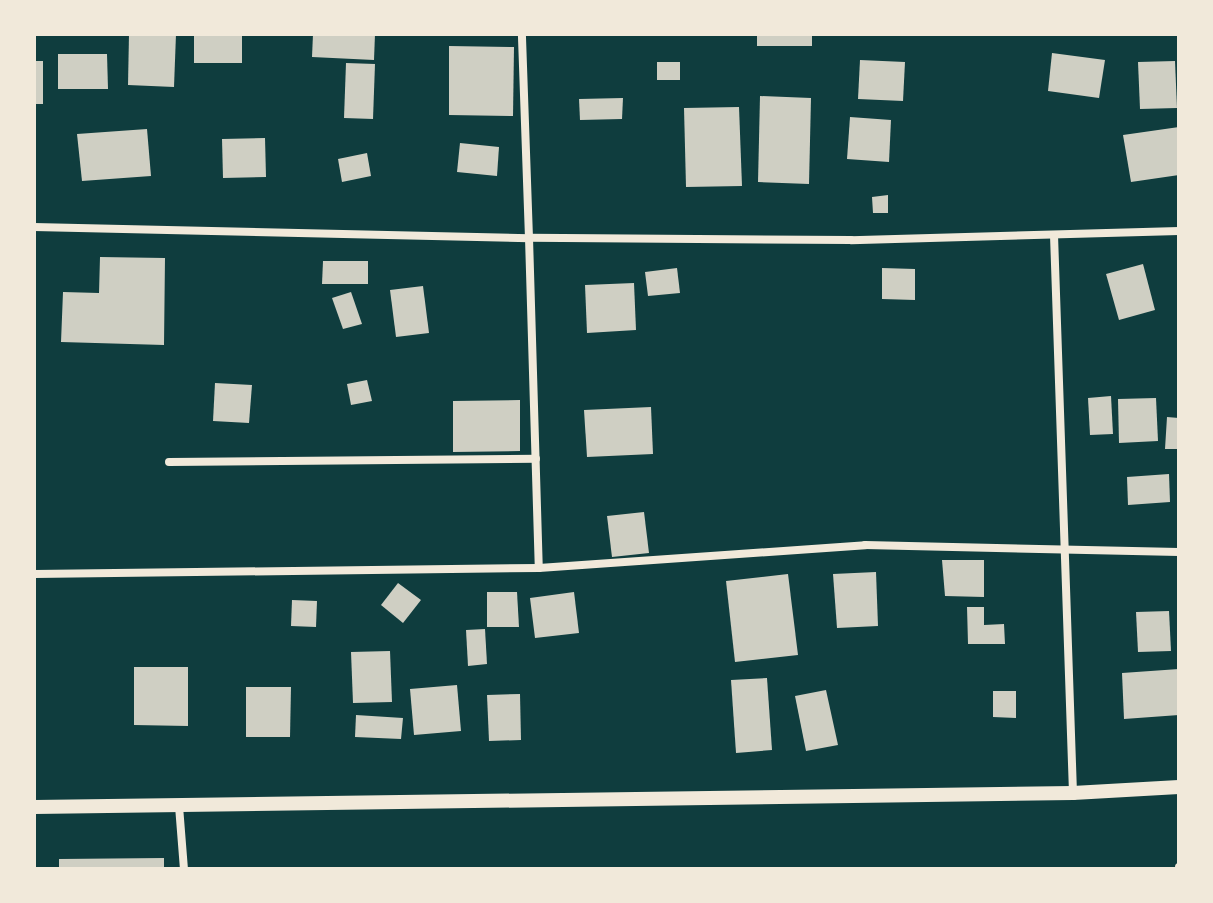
<!DOCTYPE html>
<style>
body{margin:0}
#map{position:relative;width:1213px;height:903px;overflow:hidden;background:#0f3d3e;font-family:"Exo 2",sans-serif}
div>[style]{position:absolute}
[style*='--x']{left:calc(var(--x)*1px);top:calc(var(--y)*1px);width:calc(var(--w)*1px);rotate:calc(var(--a)*1deg)}
.building>*{inset:0;background:#cfcfc3}
.minor>*{height:8px;margin:-4px;padding:0 4px;transform-origin:4px;border-radius:4px;background:#f1e9da}
.tertiary>*{height:14px;margin:-7px;padding:0 7px;transform-origin:7px;border-radius:7px;background:#f1e9da}
span{translate:-50% -50%;white-space:nowrap;text-align:center;line-height:1.15;-webkit-text-stroke:6px #f1e9da;paint-order:stroke}
.frame{position:absolute;inset:0;border:36px solid #f1e9da;pointer-events:none}
</style>
<div id="map">
<div class="building">
<div style="clip-path:polygon(129px 34px,176px 34px,174px 87px,128px 85px)"></div>
<div style="clip-path:polygon(194px 34px,242px 34px,242px 63px,194px 63px)"></div>
<div style="clip-path:polygon(313px 34px,375px 34px,374px 60px,312px 57px)"></div>
<div style="clip-path:polygon(757px 34px,812px 34px,812px 46px,757px 46px)"></div>
<div style="clip-path:polygon(449px 46px,514px 47px,513px 116px,449px 115px)"></div>
<div style="clip-path:polygon(1052px 53px,1105px 60px,1099px 98px,1048px 91px)"></div>
<div style="clip-path:polygon(58px 54px,107px 54px,108px 89px,58px 89px)"></div>
<div style="clip-path:polygon(860px 60px,905px 62px,903px 101px,858px 99px)"></div>
<div style="clip-path:polygon(34px 61px,43px 61px,43px 104px,34px 104px)"></div>
<div style="clip-path:polygon(1175px 61px,1177px 108px,1140px 109px,1138px 62px)"></div>
<div style="clip-path:polygon(657px 62px,680px 62px,680px 80px,657px 80px)"></div>
<div style="clip-path:polygon(346px 63px,375px 64px,373px 119px,344px 118px)"></div>
<div style="clip-path:polygon(760px 96px,811px 98px,809px 184px,758px 182px)"></div>
<div style="clip-path:polygon(623px 98px,622px 119px,580px 120px,579px 99px)"></div>
<div style="clip-path:polygon(739px 107px,742px 186px,686px 187px,684px 108px)"></div>
<div style="clip-path:polygon(850px 117px,891px 120px,889px 162px,847px 159px)"></div>
<div style="clip-path:polygon(1179px 127px,1179px 175px,1131px 182px,1123px 135px)"></div>
<div style="clip-path:polygon(147px 129px,151px 176px,82px 181px,77px 134px)"></div>
<div style="clip-path:polygon(265px 138px,266px 177px,223px 178px,222px 139px)"></div>
<div style="clip-path:polygon(460px 143px,499px 147px,497px 176px,457px 172px)"></div>
<div style="clip-path:polygon(367px 153px,371px 176px,342px 182px,338px 159px)"></div>
<div style="clip-path:polygon(888px 195px,888px 213px,873px 213px,872px 197px)"></div>
<div style="clip-path:polygon(100px 257px,165px 258px,164px 345px,61px 342px,63px 292px,99px 293px)"></div>
<div style="clip-path:polygon(323px 261px,368px 261px,368px 284px,322px 284px)"></div>
<div style="clip-path:polygon(1143px 264px,1155px 310px,1119px 320px,1106px 274px)"></div>
<div style="clip-path:polygon(677px 268px,680px 293px,648px 296px,645px 272px)"></div>
<div style="clip-path:polygon(882px 268px,915px 269px,915px 300px,882px 299px)"></div>
<div style="clip-path:polygon(634px 283px,636px 330px,587px 333px,585px 285px)"></div>
<div style="clip-path:polygon(423px 286px,429px 333px,396px 337px,390px 290px)"></div>
<div style="clip-path:polygon(351px 292px,362px 324px,343px 329px,332px 298px)"></div>
<div style="clip-path:polygon(367px 380px,372px 401px,351px 405px,347px 384px)"></div>
<div style="clip-path:polygon(215px 383px,252px 385px,249px 423px,213px 421px)"></div>
<div style="clip-path:polygon(1111px 396px,1113px 434px,1090px 435px,1088px 398px)"></div>
<div style="clip-path:polygon(1156px 398px,1158px 441px,1119px 443px,1118px 399px)"></div>
<div style="clip-path:polygon(520px 400px,520px 451px,453px 452px,453px 401px)"></div>
<div style="clip-path:polygon(651px 407px,653px 454px,587px 457px,584px 410px)"></div>
<div style="clip-path:polygon(1167px 417px,1179px 418px,1179px 449px,1165px 449px)"></div>
<div style="clip-path:polygon(1169px 474px,1170px 502px,1128px 505px,1127px 477px)"></div>
<div style="clip-path:polygon(644px 512px,649px 553px,612px 557px,607px 516px)"></div>
<div style="clip-path:polygon(942px 560px,984px 560px,984px 597px,945px 596px)"></div>
<div style="clip-path:polygon(876px 572px,878px 626px,837px 628px,833px 574px)"></div>
<div style="clip-path:polygon(788px 574px,798px 655px,735px 662px,726px 581px)"></div>
<div style="clip-path:polygon(398px 583px,421px 600px,403px 623px,381px 605px)"></div>
<div style="clip-path:polygon(487px 592px,517px 592px,519px 627px,487px 627px)"></div>
<div style="clip-path:polygon(574px 592px,579px 633px,535px 638px,530px 598px)"></div>
<div style="clip-path:polygon(292px 600px,317px 601px,316px 627px,291px 626px)"></div>
<div style="clip-path:polygon(967px 607px,984px 607px,984px 625px,1004px 624px,1005px 644px,968px 644px)"></div>
<div style="clip-path:polygon(1169px 611px,1171px 651px,1138px 652px,1136px 612px)"></div>
<div style="clip-path:polygon(485px 629px,487px 664px,468px 666px,466px 630px)"></div>
<div style="clip-path:polygon(390px 651px,392px 702px,353px 703px,351px 652px)"></div>
<div style="clip-path:polygon(134px 667px,188px 667px,188px 726px,134px 725px)"></div>
<div style="clip-path:polygon(1179px 669px,1179px 715px,1124px 719px,1122px 673px)"></div>
<div style="clip-path:polygon(767px 678px,772px 750px,736px 753px,731px 680px)"></div>
<div style="clip-path:polygon(457px 685px,461px 731px,414px 735px,410px 689px)"></div>
<div style="clip-path:polygon(246px 687px,291px 687px,290px 737px,246px 737px)"></div>
<div style="clip-path:polygon(826px 690px,838px 745px,806px 751px,795px 696px)"></div>
<div style="clip-path:polygon(993px 691px,1016px 691px,1016px 718px,993px 717px)"></div>
<div style="clip-path:polygon(520px 694px,521px 740px,489px 741px,487px 695px)"></div>
<div style="clip-path:polygon(356px 715px,403px 718px,401px 739px,355px 737px)"></div>
<div style="clip-path:polygon(164px 858px,164px 869px,59px 869px,59px 859px)"></div>
</div>
<div class="minor">
<div style="--x:34;--y:227;--w:495;--a:1.3"></div>
<div style="--x:529;--y:238;--w:204;--a:-92"></div>
<div style="--x:1179;--y:231;--w:328;--a:178.4"></div>
<div style="--x:851;--y:240;--w:322;--a:-179.6"></div>
<div style="--x:529;--y:238;--w:330;--a:88.3"></div>
<div style="--x:539;--y:568;--w:327;--a:-4"></div>
<div style="--x:865;--y:545;--w:314;--a:1.3"></div>
<div style="--x:1054;--y:235;--w:558;--a:88.05"></div>
<div style="--x:169;--y:462;--w:367;--a:-0.5"></div>
<div style="--x:34;--y:574;--w:505;--a:-0.68"></div>
<div style="--x:179;--y:806;--w:63;--a:85.5"></div>
<div style="--x:1179;--y:869;--w:2;--a:-90"></div>
</div>
<div class="tertiary">
<div style="--x:34;--y:807;--w:1039;--a:-0.77"></div>
<div style="--x:1073;--y:793;--w:106;--a:-3.2"></div>
</div>
<div class="frame"></div>
</div>
